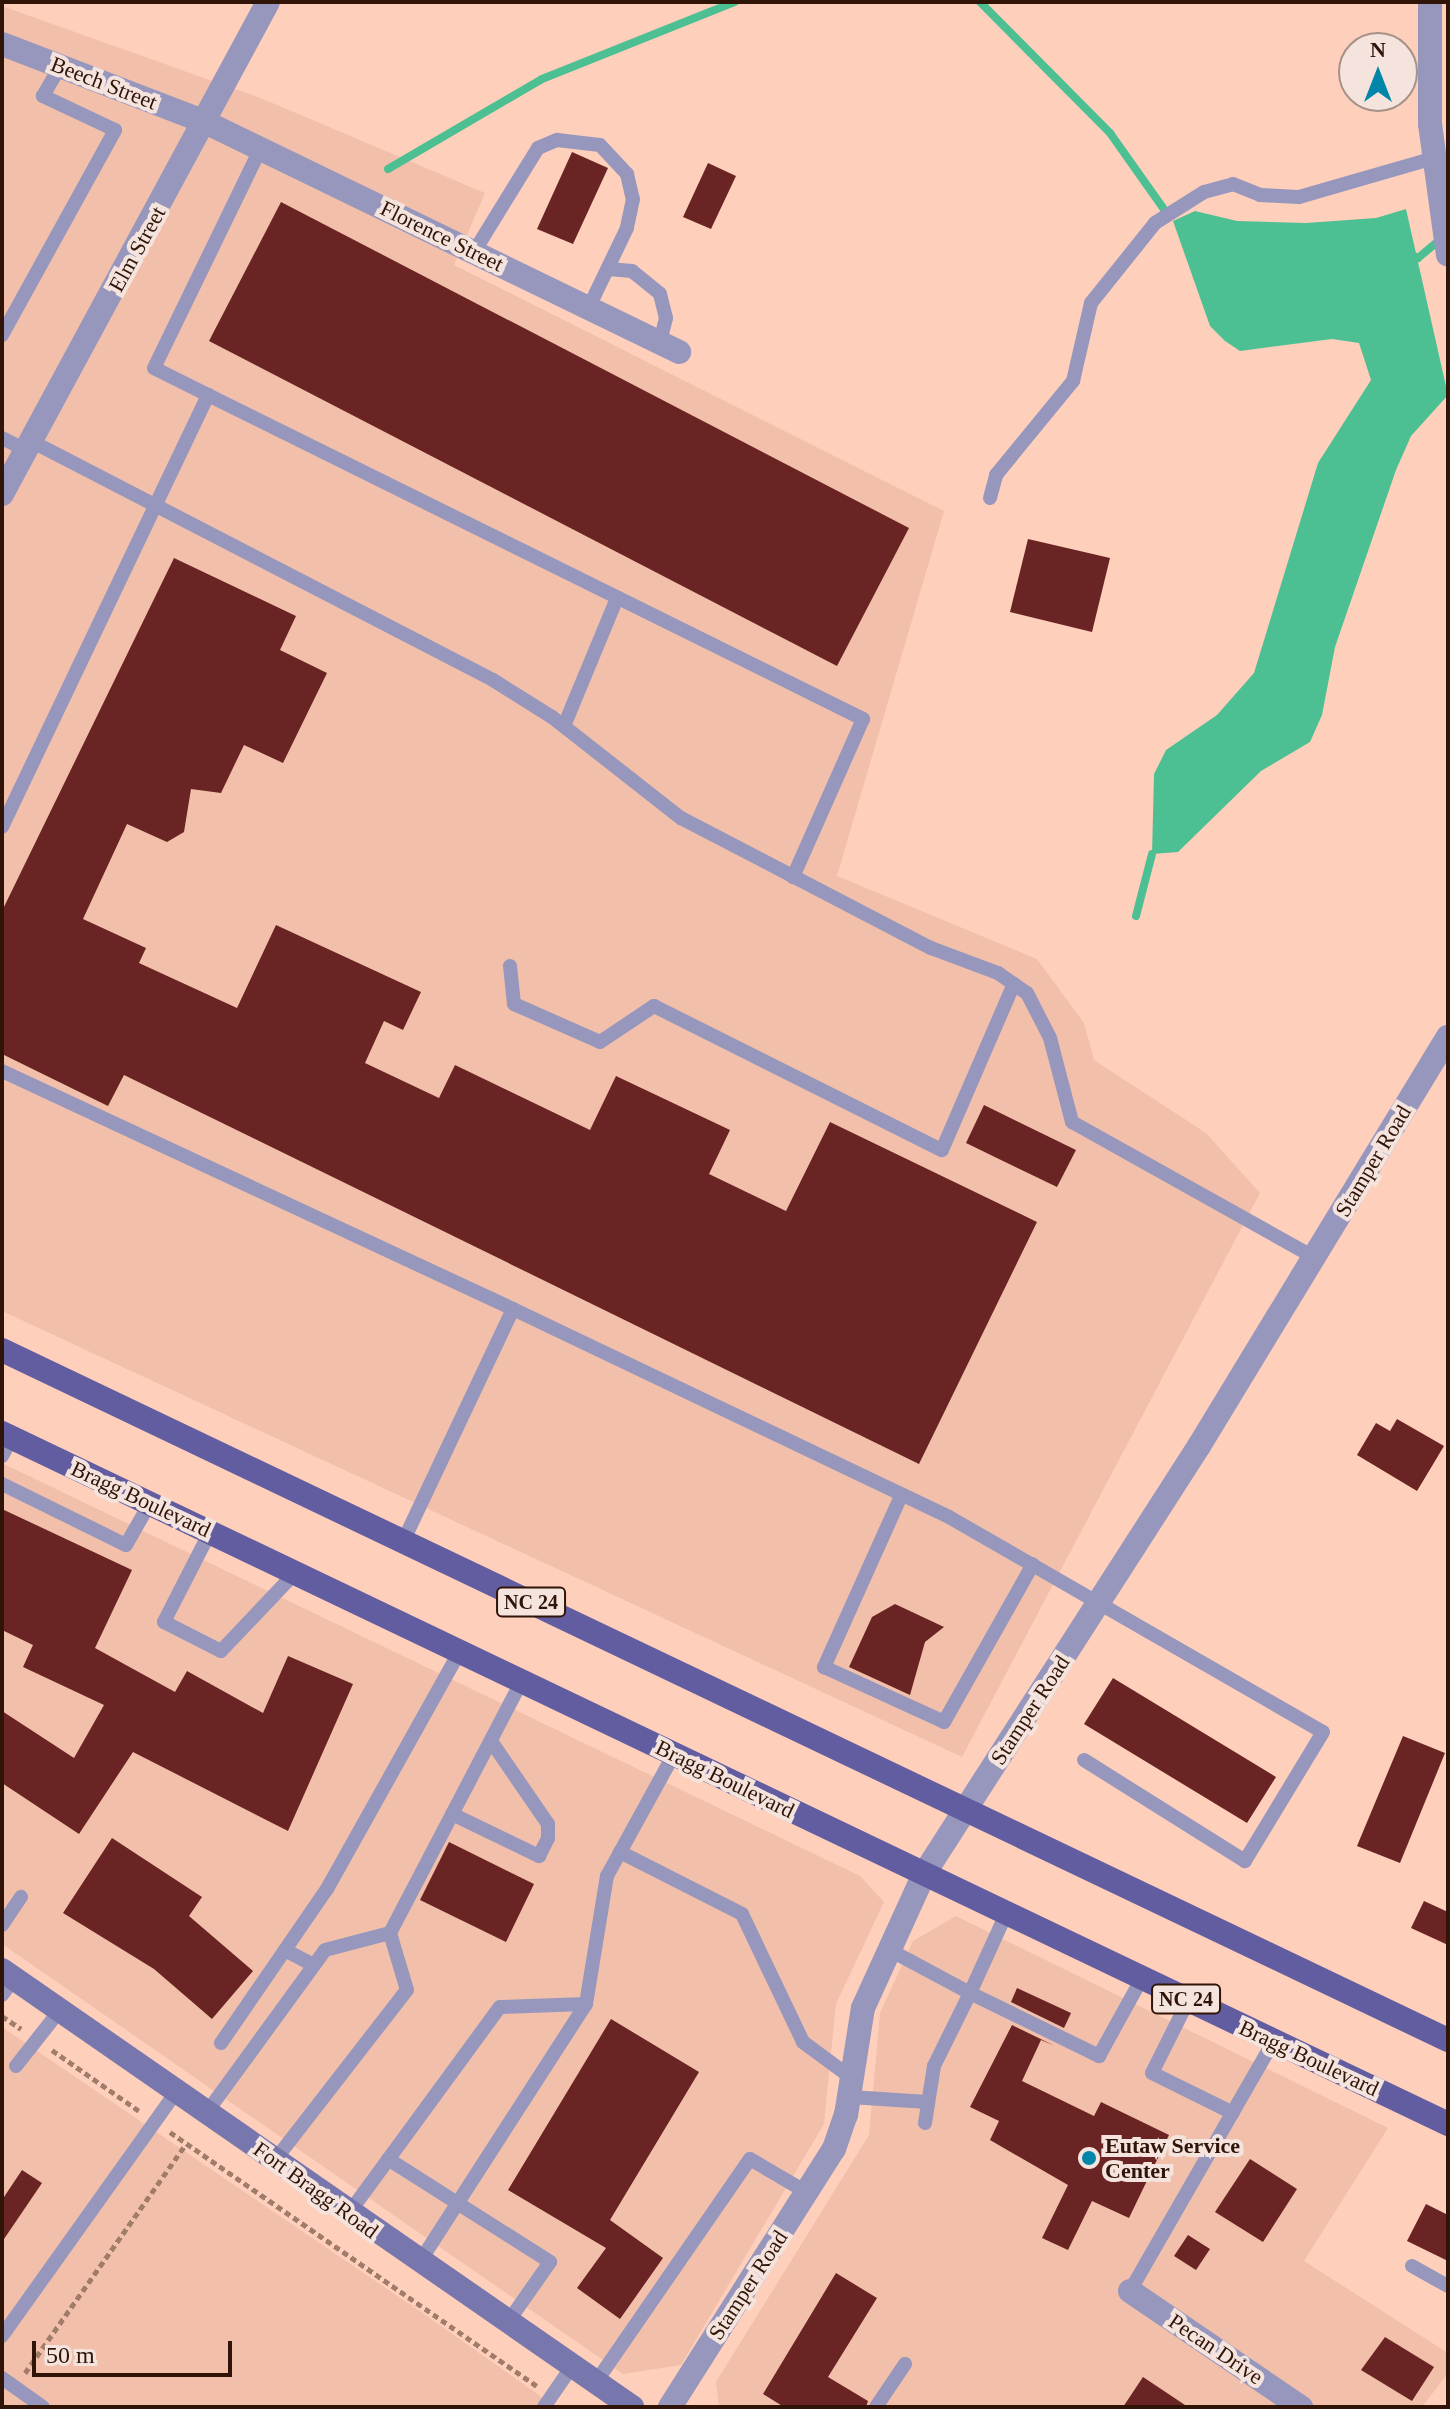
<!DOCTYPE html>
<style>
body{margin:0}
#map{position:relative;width:1450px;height:2409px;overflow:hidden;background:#fecfbb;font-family:"Times New Roman",serif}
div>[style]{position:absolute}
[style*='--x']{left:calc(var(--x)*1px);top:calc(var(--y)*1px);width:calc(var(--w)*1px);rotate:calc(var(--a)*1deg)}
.built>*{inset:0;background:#f2c0aa}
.water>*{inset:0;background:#4dc093}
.stream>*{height:8px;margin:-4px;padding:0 4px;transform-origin:4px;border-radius:4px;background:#4dc093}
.building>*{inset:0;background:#692423}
.path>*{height:5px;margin-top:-2.5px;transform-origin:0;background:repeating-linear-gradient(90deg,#a27c6b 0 6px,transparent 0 10px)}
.service>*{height:14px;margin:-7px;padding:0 7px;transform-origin:7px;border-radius:7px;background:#9797bd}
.minor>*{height:24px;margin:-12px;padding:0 12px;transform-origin:12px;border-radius:12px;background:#9797bd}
.tertiary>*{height:24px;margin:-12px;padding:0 12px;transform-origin:12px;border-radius:12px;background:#9797bd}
.secondary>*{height:24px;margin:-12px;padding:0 12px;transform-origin:12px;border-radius:12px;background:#7776ad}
.primary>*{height:24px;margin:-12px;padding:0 12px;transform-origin:12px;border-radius:12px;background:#615da0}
.dots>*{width:22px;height:22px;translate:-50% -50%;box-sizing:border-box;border:4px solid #f4e4dd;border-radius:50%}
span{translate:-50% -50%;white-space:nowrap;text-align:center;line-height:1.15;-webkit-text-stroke:8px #f4e4dd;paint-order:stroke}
.shield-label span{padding:2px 6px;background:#f4e4dd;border:2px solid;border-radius:6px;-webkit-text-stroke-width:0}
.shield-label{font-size:20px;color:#301408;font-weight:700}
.street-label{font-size:22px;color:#301408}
.poi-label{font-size:22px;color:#301408;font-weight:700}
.left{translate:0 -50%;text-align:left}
.frame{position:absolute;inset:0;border:4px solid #301408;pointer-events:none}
.north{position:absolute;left:1338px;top:32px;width:80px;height:80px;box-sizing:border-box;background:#f4e4dd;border:2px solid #a69188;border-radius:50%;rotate:0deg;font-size:22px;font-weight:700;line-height:32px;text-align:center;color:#301408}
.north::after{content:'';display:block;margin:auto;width:28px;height:36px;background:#0185a8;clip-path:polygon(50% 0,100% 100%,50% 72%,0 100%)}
.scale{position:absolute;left:32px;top:2341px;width:200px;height:36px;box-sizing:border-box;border:4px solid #301408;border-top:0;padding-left:10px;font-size:24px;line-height:28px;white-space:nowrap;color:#301408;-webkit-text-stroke:6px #f4e4dd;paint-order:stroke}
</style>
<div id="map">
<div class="built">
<div style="clip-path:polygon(2px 6px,263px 99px,485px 193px,454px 265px,944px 511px,837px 876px,1037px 959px,1084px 1023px,1094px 1060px,1206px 1133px,1260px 1193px,962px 1757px,2px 1311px)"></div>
<div style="clip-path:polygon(2px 1463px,860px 1876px,884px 1902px,836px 2004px,824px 2124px,681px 2365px,623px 2374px,2px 1944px)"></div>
<div style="clip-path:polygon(956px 1916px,1388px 2128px,1304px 2261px,1448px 2353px,1448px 2373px,1422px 2407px,719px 2407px,716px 2382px,869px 2135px,880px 2013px,913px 1941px)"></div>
<div style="clip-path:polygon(2px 2027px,424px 2314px,556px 2407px,2px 2407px)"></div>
</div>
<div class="water">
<div style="clip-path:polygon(1406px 209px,1448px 395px,1411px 436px,1396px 470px,1335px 647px,1322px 715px,1310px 742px,1261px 771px,1178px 852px,1152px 854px,1154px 774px,1166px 750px,1217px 715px,1254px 673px,1318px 463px,1371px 380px,1359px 343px,1332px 339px,1240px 351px,1225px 341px,1210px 326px,1173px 221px,1195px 211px,1237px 221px,1306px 223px,1376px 218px)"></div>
</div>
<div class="stream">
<div style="--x:980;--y:2;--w:185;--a:45.2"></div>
<div style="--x:1110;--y:133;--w:100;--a:54.7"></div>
<div style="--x:388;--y:169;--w:178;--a:-30.3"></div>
<div style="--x:542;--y:79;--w:208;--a:-21.8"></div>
<div style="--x:1410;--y:254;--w:9;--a:27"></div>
<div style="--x:1418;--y:258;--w:30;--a:-40"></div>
<div style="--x:1136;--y:916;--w:64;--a:-75.5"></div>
</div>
<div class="building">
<div style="clip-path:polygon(572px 152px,608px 168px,573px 244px,537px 229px)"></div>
<div style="clip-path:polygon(708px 163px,736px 176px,711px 229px,683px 217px)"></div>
<div style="clip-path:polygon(281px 202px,909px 528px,837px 666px,209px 341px)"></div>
<div style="clip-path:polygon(1028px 539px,1110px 558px,1092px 632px,1010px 612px)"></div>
<div style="clip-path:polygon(174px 558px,296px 616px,280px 650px,327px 673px,283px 763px,244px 745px,221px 793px,191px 789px,184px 832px,167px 842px,127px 824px,83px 919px,146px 948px,139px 963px,237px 1008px,276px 925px,421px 992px,403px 1030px,384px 1021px,365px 1063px,439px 1098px,455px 1065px,590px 1130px,616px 1076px,730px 1130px,709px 1174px,786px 1211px,830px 1122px,1037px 1222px,919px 1464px,124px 1075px,108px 1106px,2px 1054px,2px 911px)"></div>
<div style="clip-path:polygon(984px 1105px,1076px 1150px,1057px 1187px,966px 1143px)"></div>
<div style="clip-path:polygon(1397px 1419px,1444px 1446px,1417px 1491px,1357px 1455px,1376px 1423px,1390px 1431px)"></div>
<div style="clip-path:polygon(2px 1509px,132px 1570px,95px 1648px,175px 1692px,187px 1671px,263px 1713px,288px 1656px,353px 1684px,288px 1831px,133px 1752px,79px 1834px,2px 1783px,2px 1711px,74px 1758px,104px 1705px,23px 1667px,33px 1645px,2px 1630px)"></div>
<div style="clip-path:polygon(895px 1604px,944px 1627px,925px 1642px,910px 1695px,849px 1667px,872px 1617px)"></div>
<div style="clip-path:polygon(1113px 1678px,1276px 1777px,1247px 1823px,1084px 1724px)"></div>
<div style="clip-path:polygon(1403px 1736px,1445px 1753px,1400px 1863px,1357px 1846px)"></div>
<div style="clip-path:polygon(112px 1838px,202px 1897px,189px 1916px,253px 1971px,212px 2019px,154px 1969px,63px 1913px)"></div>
<div style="clip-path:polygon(449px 1842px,534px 1884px,506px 1942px,420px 1900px)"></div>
<div style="clip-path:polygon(1424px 1901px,1448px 1912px,1448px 1945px,1411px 1928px)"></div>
<div style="clip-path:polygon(1017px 1988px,1071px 2013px,1064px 2028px,1011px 2002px)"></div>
<div style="clip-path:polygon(611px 2019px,699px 2072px,610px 2220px,663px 2258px,620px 2319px,577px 2288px,606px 2248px,508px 2190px)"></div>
<div style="clip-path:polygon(1012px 2025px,1055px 2046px,1041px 2040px,1022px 2081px,1094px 2116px,1101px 2102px,1169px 2135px,1129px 2218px,1092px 2201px,1068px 2250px,1042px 2238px,1068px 2185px,990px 2140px,999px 2121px,970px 2107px)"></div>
<div style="clip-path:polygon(1250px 2159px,1297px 2189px,1263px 2242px,1215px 2212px)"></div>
<div style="clip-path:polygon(22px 2170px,42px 2183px,2px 2242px,2px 2200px)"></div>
<div style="clip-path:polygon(1426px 2204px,1448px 2215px,1448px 2261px,1407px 2241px)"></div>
<div style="clip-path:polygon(1188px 2235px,1210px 2249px,1196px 2270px,1174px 2256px)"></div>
<div style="clip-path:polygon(836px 2273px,877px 2298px,828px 2377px,868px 2401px,866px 2407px,784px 2407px,763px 2394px)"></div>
<div style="clip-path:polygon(1385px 2337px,1434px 2367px,1412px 2401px,1361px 2370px)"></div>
<div style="clip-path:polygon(1143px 2377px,1188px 2407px,1123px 2407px)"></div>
</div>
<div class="path">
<div style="--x:2;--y:2016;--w:23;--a:34"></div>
<div style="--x:52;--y:2050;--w:106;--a:35"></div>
<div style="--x:170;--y:2132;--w:446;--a:34.7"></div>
<div style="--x:25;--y:2373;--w:280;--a:-54.9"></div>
</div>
<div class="service">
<div style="--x:474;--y:252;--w:122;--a:-58.4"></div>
<div style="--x:538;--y:148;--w:21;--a:-23"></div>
<div style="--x:557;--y:140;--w:43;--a:6.6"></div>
<div style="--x:600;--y:145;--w:40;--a:47"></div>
<div style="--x:627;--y:174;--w:26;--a:77"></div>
<div style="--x:633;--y:199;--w:30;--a:102"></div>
<div style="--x:627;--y:228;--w:88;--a:115.7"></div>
<div style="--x:608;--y:269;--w:24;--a:5"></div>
<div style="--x:632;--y:271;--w:36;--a:39"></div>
<div style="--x:660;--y:294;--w:25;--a:76"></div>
<div style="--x:666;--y:318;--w:25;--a:104"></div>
<div style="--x:2;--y:335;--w:234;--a:-61.1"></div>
<div style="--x:115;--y:130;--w:80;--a:-154.7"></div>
<div style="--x:43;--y:96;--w:34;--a:-60"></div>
<div style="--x:208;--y:395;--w:731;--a:26.32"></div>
<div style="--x:863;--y:719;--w:173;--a:113.9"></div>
<div style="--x:2;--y:438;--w:27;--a:27"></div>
<div style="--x:31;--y:441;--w:520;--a:27.35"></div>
<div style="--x:493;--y:680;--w:70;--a:32.1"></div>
<div style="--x:552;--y:717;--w:164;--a:38.1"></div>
<div style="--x:681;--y:818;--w:282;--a:27.5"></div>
<div style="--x:931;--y:948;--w:72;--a:20.5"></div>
<div style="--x:998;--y:973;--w:35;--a:35"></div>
<div style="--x:1027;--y:993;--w:51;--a:62.9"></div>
<div style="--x:1050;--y:1038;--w:87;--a:75.3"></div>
<div style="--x:1072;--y:1122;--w:277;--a:29.2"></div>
<div style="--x:990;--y:498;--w:24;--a:-75"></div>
<div style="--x:996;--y:475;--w:122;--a:-50.7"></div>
<div style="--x:1073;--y:381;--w:80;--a:-77"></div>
<div style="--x:1091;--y:303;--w:102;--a:-51.3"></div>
<div style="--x:1155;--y:223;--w:58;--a:-32.3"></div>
<div style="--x:1204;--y:192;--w:30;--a:-15"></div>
<div style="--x:1233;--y:184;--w:29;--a:22"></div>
<div style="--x:1260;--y:195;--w:39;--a:3"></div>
<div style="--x:1299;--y:197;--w:141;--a:-16.1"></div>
<div style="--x:564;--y:726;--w:139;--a:-67.5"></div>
<div style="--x:2;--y:827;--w:479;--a:-64.5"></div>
<div style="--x:208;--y:395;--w:60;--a:-153.4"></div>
<div style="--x:154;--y:368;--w:245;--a:-64.1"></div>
<div style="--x:510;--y:966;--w:38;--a:84"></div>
<div style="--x:514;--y:1004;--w:94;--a:23.8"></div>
<div style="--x:600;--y:1042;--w:65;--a:-33.7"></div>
<div style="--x:654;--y:1006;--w:322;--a:26.6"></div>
<div style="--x:942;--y:1150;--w:181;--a:-66.6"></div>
<div style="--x:2;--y:1071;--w:564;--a:24.97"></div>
<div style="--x:513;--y:1309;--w:258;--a:115.3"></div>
<div style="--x:513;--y:1309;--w:483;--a:25.5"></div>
<div style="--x:949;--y:1517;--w:431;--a:29.9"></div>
<div style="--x:1323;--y:1732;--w:151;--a:121.2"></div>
<div style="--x:1245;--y:1861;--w:190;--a:-147.9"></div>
<div style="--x:2;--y:1456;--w:21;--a:-61"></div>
<div style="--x:2;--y:1484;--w:138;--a:26.2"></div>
<div style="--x:126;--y:1545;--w:48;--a:-60.3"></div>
<div style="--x:901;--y:1496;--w:188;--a:114.2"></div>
<div style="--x:824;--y:1667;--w:132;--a:24.6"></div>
<div style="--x:944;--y:1722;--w:181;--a:-60.6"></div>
<div style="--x:210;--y:1532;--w:101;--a:117.1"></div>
<div style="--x:164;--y:1622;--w:64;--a:27"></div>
<div style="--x:221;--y:1651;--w:108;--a:-46.5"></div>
<div style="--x:452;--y:1814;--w:97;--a:25.8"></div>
<div style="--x:539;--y:1856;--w:20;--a:-63"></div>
<div style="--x:548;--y:1838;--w:14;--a:-90"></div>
<div style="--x:548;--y:1824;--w:101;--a:-124.5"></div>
<div style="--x:620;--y:1852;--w:137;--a:26.9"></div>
<div style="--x:742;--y:1914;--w:142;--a:64.5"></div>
<div style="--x:803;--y:2042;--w:62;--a:36.5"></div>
<div style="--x:2;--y:1925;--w:34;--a:-56"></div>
<div style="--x:886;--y:1948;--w:95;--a:28.2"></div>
<div style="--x:970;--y:1993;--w:87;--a:-65.5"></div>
<div style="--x:285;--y:1950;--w:32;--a:28"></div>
<div style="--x:2;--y:1995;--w:20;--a:-53"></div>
<div style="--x:1188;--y:2001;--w:80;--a:116.6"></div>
<div style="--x:1152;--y:2073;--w:90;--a:26.3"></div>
<div style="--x:221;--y:2043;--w:187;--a:-55.5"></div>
<div style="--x:327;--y:1889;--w:273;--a:-60.8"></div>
<div style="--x:16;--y:2066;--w:71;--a:-51.8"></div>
<div style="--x:850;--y:2097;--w:78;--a:3.7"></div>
<div style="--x:207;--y:2112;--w:200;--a:-53.9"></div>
<div style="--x:325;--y:1950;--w:67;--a:-14.7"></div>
<div style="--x:390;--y:1933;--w:284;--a:-62.4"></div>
<div style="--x:925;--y:2123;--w:58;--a:-81"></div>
<div style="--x:934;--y:2066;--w:81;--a:-63.7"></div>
<div style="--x:970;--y:1993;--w:144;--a:26"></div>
<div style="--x:1099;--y:2056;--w:89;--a:-61.1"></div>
<div style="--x:388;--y:2159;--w:192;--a:32.4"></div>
<div style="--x:550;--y:2262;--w:73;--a:125"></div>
<div style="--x:275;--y:2160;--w:215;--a:-52.2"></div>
<div style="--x:407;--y:1990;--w:59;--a:-106.6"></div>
<div style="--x:349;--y:2213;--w:255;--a:-53.8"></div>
<div style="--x:500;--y:2007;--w:86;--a:-2"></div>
<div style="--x:419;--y:2263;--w:308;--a:-57.2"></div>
<div style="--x:586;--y:2004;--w:130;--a:-80.7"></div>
<div style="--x:607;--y:1876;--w:139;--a:-61.2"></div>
<div style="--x:1412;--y:2266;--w:41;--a:29.1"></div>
<div style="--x:1130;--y:2291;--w:287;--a:-60.1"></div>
<div style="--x:2;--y:2336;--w:301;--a:-54.5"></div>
<div style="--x:2;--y:2378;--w:50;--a:35.3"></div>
<div style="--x:596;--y:2382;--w:271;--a:-55.4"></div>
<div style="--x:750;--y:2159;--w:67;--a:30.4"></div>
<div style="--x:544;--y:2407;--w:51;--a:-55.4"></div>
<div style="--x:876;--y:2407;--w:52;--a:-56"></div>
</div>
<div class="minor">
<div style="--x:2;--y:44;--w:217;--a:21"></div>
<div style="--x:205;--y:122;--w:527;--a:25.88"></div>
<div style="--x:1130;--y:2291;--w:207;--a:34.2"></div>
</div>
<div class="tertiary">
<div style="--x:1430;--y:2;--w:122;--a:90"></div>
<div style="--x:1430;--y:124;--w:132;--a:82.2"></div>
<div style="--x:2;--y:494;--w:559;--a:-61.6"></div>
<div style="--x:670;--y:2407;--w:306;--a:-57.6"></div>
<div style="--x:834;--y:2149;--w:36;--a:-71"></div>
<div style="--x:846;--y:2115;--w:108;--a:-81"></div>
<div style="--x:863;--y:2008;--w:147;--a:-65.5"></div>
<div style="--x:924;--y:1874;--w:509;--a:-57.28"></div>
<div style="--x:1199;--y:1446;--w:479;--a:-58.7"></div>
</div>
<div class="secondary">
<div style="--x:2;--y:1970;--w:767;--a:34.75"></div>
</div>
<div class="primary">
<div style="--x:2;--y:1350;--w:1602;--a:25.51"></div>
<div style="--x:2;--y:1433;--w:1603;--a:25.54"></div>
</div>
<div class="dots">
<div style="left:1089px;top:2158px;background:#0185a8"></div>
</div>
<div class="shield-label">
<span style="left:531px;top:1602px">NC 24</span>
<span style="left:1186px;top:1999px">NC 24</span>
</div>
<div class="street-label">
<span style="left:104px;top:83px;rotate:21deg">Beech Street</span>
<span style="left:442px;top:236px;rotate:26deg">Florence Street</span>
<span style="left:137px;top:249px;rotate:-61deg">Elm Street</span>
<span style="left:1373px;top:1161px;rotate:-59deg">Stamper Road</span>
<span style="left:141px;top:1499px;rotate:25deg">Bragg Boulevard</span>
<span style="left:1030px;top:1710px;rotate:-57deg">Stamper Road</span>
<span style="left:725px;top:1779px;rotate:26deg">Bragg Boulevard</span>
<span style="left:1309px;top:2058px;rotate:25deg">Bragg Boulevard</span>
<span style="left:316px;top:2190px;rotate:36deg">Fort Bragg Road</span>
<span style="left:748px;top:2285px;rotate:-57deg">Stamper Road</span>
<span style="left:1216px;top:2349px;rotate:34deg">Pecan Drive</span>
</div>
<div class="poi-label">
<span class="left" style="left:1105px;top:2158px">Eutaw Service<br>Center</span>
</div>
<div class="frame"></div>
<div class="north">N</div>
<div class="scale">50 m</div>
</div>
